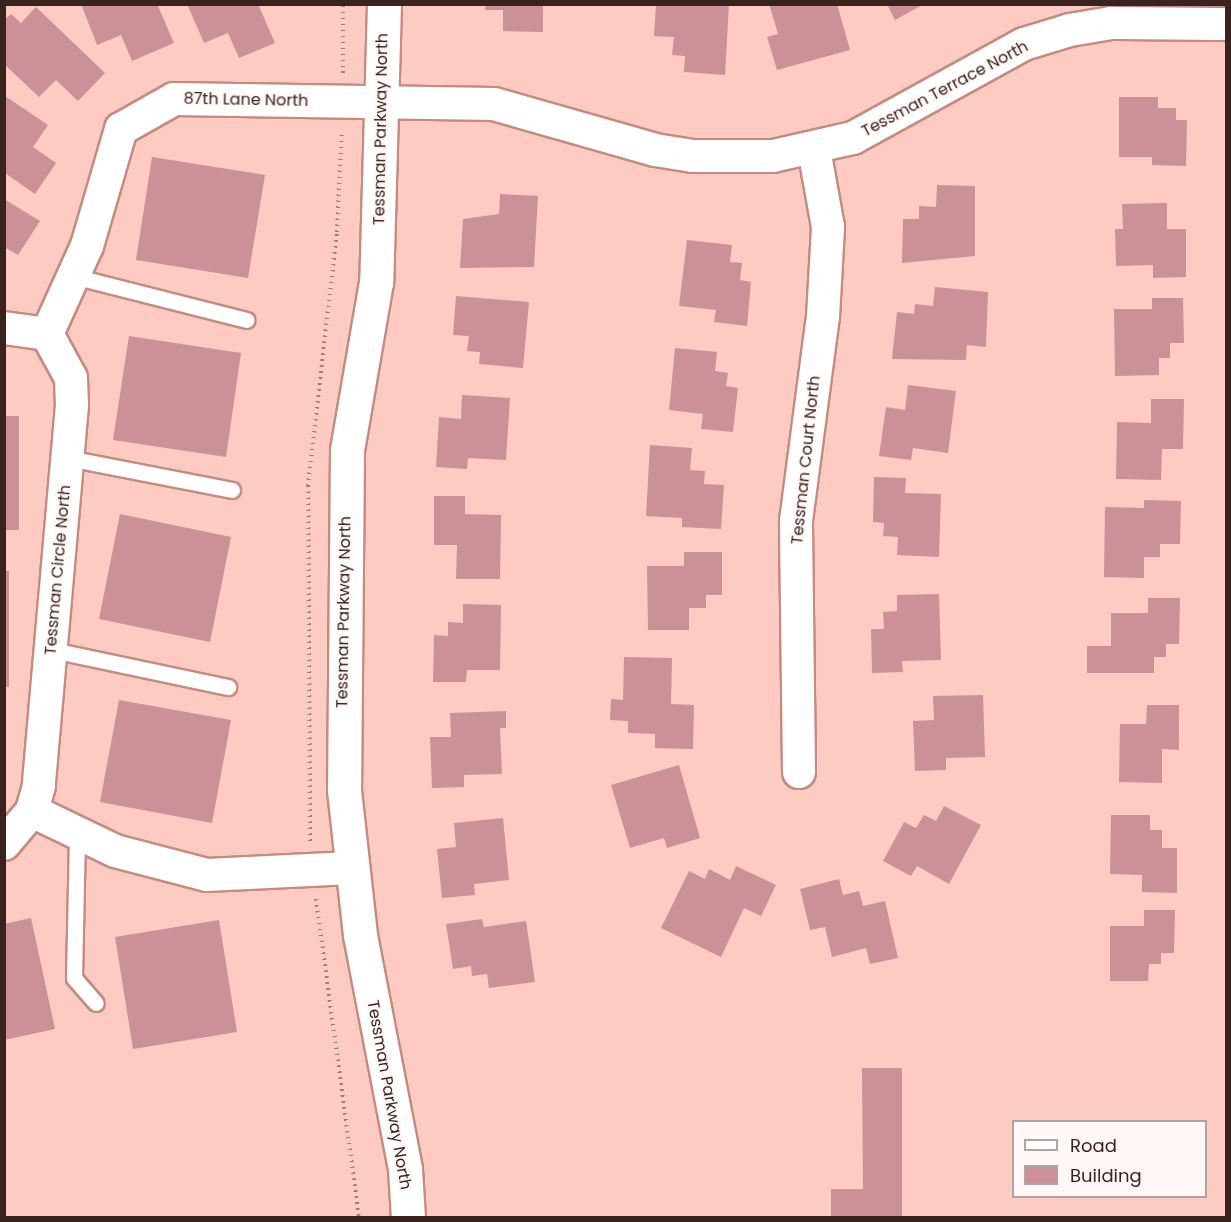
<!DOCTYPE html>
<style>
body{margin:0}
#map{position:relative;width:1231px;height:1222px;overflow:hidden;background:#fdcbc2;font-family:Poppins,sans-serif}
div>[style]{position:absolute}
[style*='--x']{left:calc(var(--x)*1px);top:calc(var(--y)*1px);width:calc(var(--w)*1px);rotate:calc(var(--a)*1deg)}
.building>*{inset:0;background:#cc9098}
.path>*{height:4px;margin-top:-2px;transform-origin:0;background:repeating-linear-gradient(90deg,#a17c75 0 1.5px,transparent 0 6px)}
.roads{filter:drop-shadow(2px 0 #c58a80) drop-shadow(-2px 0 #c58a80) drop-shadow(0 2px #c58a80) drop-shadow(0 -2px #c58a80)}
.lane>*{height:15px;margin:-7.5px;padding:0 7.5px;transform-origin:7.5px;border-radius:7.5px;background:#fff}
.street>*{height:32px;margin:-16px;padding:0 16px;transform-origin:16px;border-radius:16px;background:#fff}
.secondary>*{height:33px;margin:-16.5px;padding:0 16.5px;transform-origin:16.5px;border-radius:16.5px;background:#fff}
span{translate:-50% -50%;white-space:nowrap;text-align:center;line-height:1.15;-webkit-text-stroke:4.5px #fff8f7;paint-order:stroke}
.street-label{font-size:16px;color:#3a231f}
.frame{position:absolute;inset:0;border:6px solid #3a231f;pointer-events:none}
.legend{position:absolute;left:1012px;top:1120px;width:195px;height:78px;box-sizing:border-box;background:#fff8f7;border:2px solid #b0a3a1;margin:0;padding:8px 10px;list-style:none;font-size:18px;color:#3a231f}
.legend li{display:flex;align-items:center;gap:12px;height:30px}
.legend b{width:30px;border:2px solid #b0a3a1}
</style>
<div id="map">
<div class="building">
<div style="clip-path:polygon(81px 4px,158px 6px,174px 43px,132px 61px,121px 35px,97px 45px)"></div>
<div style="clip-path:polygon(187px 4px,258px 4px,275px 43px,239px 58px,228px 33px,204px 43px)"></div>
<div style="clip-path:polygon(486px 4px,543px 4px,543px 32px,503px 31px,503px 10px,485px 10px)"></div>
<div style="clip-path:polygon(656px 4px,729px 4px,725px 75px,684px 72px,685px 56px,672px 55px,674px 37px,654px 36px)"></div>
<div style="clip-path:polygon(769px 4px,837px 4px,850px 50px,777px 70px,767px 37px,778px 34px)"></div>
<div style="clip-path:polygon(887px 4px,924px 4px,895px 20px)"></div>
<div style="clip-path:polygon(36px 7px,105px 73px,78px 101px,56px 80px,39px 97px,4px 64px,4px 20px,11px 14px,21px 23px)"></div>
<div style="clip-path:polygon(5px 96px,48px 125px,33px 147px,56px 163px,35px 194px,5px 173px)"></div>
<div style="clip-path:polygon(1119px 97px,1158px 97px,1158px 108px,1176px 108px,1176px 120px,1187px 120px,1186px 166px,1152px 165px,1152px 157px,1119px 157px)"></div>
<div style="clip-path:polygon(152px 157px,265px 175px,248px 278px,136px 260px)"></div>
<div style="clip-path:polygon(937px 185px,975px 186px,975px 256px,902px 263px,903px 219px,919px 219px,919px 206px,936px 207px)"></div>
<div style="clip-path:polygon(500px 194px,538px 196px,534px 267px,460px 268px,463px 219px,499px 214px)"></div>
<div style="clip-path:polygon(4px 199px,40px 221px,18px 255px,4px 247px)"></div>
<div style="clip-path:polygon(1167px 203px,1167px 229px,1186px 229px,1186px 277px,1153px 278px,1153px 265px,1116px 266px,1115px 229px,1123px 229px,1122px 204px)"></div>
<div style="clip-path:polygon(687px 240px,732px 245px,730px 262px,742px 263px,740px 280px,751px 282px,747px 326px,714px 322px,716px 310px,679px 306px)"></div>
<div style="clip-path:polygon(935px 287px,988px 292px,986px 347px,967px 345px,966px 360px,892px 359px,897px 312px,914px 314px,915px 304px,933px 306px)"></div>
<div style="clip-path:polygon(456px 296px,529px 302px,523px 368px,479px 364px,480px 352px,467px 351px,469px 336px,453px 335px)"></div>
<div style="clip-path:polygon(1152px 298px,1183px 298px,1184px 343px,1170px 343px,1170px 358px,1159px 358px,1159px 375px,1115px 376px,1114px 309px,1152px 309px)"></div>
<div style="clip-path:polygon(129px 336px,241px 353px,226px 457px,113px 440px)"></div>
<div style="clip-path:polygon(675px 348px,717px 352px,715px 371px,728px 373px,726px 386px,738px 388px,733px 432px,701px 429px,703px 414px,669px 410px)"></div>
<div style="clip-path:polygon(908px 385px,956px 391px,948px 453px,913px 448px,911px 460px,879px 456px,886px 407px,905px 410px)"></div>
<div style="clip-path:polygon(462px 395px,510px 398px,506px 460px,468px 458px,467px 469px,436px 467px,439px 417px,461px 419px)"></div>
<div style="clip-path:polygon(1151px 399px,1184px 399px,1183px 449px,1162px 449px,1161px 480px,1116px 479px,1117px 422px,1151px 423px)"></div>
<div style="clip-path:polygon(4px 416px,19px 416px,19px 530px,4px 530px)"></div>
<div style="clip-path:polygon(650px 445px,692px 448px,690px 470px,705px 471px,704px 484px,724px 485px,721px 529px,682px 527px,682px 518px,646px 516px)"></div>
<div style="clip-path:polygon(874px 477px,906px 478px,905px 493px,941px 494px,939px 557px,897px 555px,898px 537px,883px 536px,884px 523px,873px 522px)"></div>
<div style="clip-path:polygon(434px 496px,465px 496px,465px 514px,501px 515px,500px 579px,456px 579px,457px 545px,434px 545px)"></div>
<div style="clip-path:polygon(1144px 500px,1181px 501px,1180px 544px,1160px 544px,1160px 557px,1144px 557px,1144px 578px,1104px 577px,1105px 507px,1144px 508px)"></div>
<div style="clip-path:polygon(120px 514px,231px 537px,210px 642px,99px 619px)"></div>
<div style="clip-path:polygon(684px 552px,722px 552px,722px 595px,706px 595px,706px 608px,689px 608px,689px 630px,648px 630px,647px 566px,684px 566px)"></div>
<div style="clip-path:polygon(4px 571px,9px 571px,9px 687px,4px 687px)"></div>
<div style="clip-path:polygon(939px 594px,941px 660px,902px 661px,903px 672px,872px 673px,871px 629px,884px 629px,883px 612px,897px 611px,897px 595px)"></div>
<div style="clip-path:polygon(1148px 598px,1180px 598px,1179px 644px,1166px 644px,1166px 657px,1154px 657px,1154px 673px,1087px 673px,1087px 646px,1111px 646px,1111px 613px,1148px 613px)"></div>
<div style="clip-path:polygon(463px 604px,501px 605px,500px 670px,467px 670px,466px 682px,433px 682px,434px 635px,448px 636px,448px 622px,463px 623px)"></div>
<div style="clip-path:polygon(624px 657px,672px 658px,671px 704px,694px 705px,693px 749px,655px 748px,655px 734px,628px 733px,628px 721px,610px 720px,611px 699px,623px 700px)"></div>
<div style="clip-path:polygon(983px 695px,985px 757px,946px 758px,946px 770px,915px 771px,913px 721px,934px 720px,933px 696px)"></div>
<div style="clip-path:polygon(119px 700px,231px 720px,212px 823px,100px 802px)"></div>
<div style="clip-path:polygon(1147px 705px,1179px 705px,1179px 750px,1162px 749px,1162px 783px,1119px 782px,1120px 724px,1146px 724px)"></div>
<div style="clip-path:polygon(506px 711px,506px 728px,500px 728px,502px 774px,464px 775px,464px 787px,432px 788px,430px 737px,451px 737px,450px 713px)"></div>
<div style="clip-path:polygon(679px 765px,700px 838px,667px 848px,664px 838px,630px 848px,611px 785px)"></div>
<div style="clip-path:polygon(944px 806px,981px 825px,949px 884px,917px 866px,911px 876px,883px 861px,904px 822px,916px 828px,924px 815px,936px 821px)"></div>
<div style="clip-path:polygon(1111px 815px,1150px 815px,1150px 830px,1162px 830px,1162px 848px,1177px 848px,1177px 893px,1142px 892px,1142px 875px,1110px 874px)"></div>
<div style="clip-path:polygon(503px 818px,509px 880px,474px 884px,475px 895px,442px 898px,437px 849px,456px 847px,454px 823px)"></div>
<div style="clip-path:polygon(736px 866px,776px 885px,761px 916px,744px 908px,721px 957px,661px 928px,689px 871px,705px 879px,709px 869px,730px 880px)"></div>
<div style="clip-path:polygon(839px 879px,843px 895px,859px 891px,863px 906px,885px 901px,898px 958px,870px 964px,866px 948px,832px 957px,825px 927px,810px 930px,800px 889px)"></div>
<div style="clip-path:polygon(1144px 910px,1175px 910px,1174px 953px,1161px 953px,1161px 964px,1149px 964px,1148px 981px,1110px 981px,1110px 926px,1144px 926px)"></div>
<div style="clip-path:polygon(31px 918px,55px 1029px,4px 1040px,4px 924px)"></div>
<div style="clip-path:polygon(482px 919px,484px 927px,526px 921px,535px 982px,489px 988px,487px 974px,472px 976px,471px 966px,453px 969px,446px 924px)"></div>
<div style="clip-path:polygon(219px 920px,237px 1032px,133px 1049px,115px 937px)"></div>
<div style="clip-path:polygon(862px 1068px,902px 1068px,902px 1218px,831px 1218px,831px 1189px,863px 1189px)"></div>
</div>
<div class="path">
<div style="--x:343;--y:73;--w:69;--a:-90"></div>
<div style="--x:310;--y:841;--w:355;--a:-90.3"></div>
<div style="--x:308;--y:486;--w:256;--a:-83.5"></div>
<div style="--x:337;--y:232;--w:101;--a:-87.2"></div>
<div style="--x:316;--y:899;--w:322;--a:82.3"></div>
</div>
<div class="roads">
<div class="lane">
<div style="--x:73;--y:276;--w:179;--a:14.2"></div>
<div style="--x:68;--y:458;--w:167;--a:11"></div>
<div style="--x:52;--y:650;--w:180;--a:11.9"></div>
<div style="--x:77;--y:835;--w:143;--a:91.2"></div>
<div style="--x:74;--y:978;--w:33;--a:49"></div>
</div>
<div class="street">
<div style="--x:4;--y:328;--w:43;--a:7.9"></div>
<div style="--x:47;--y:334;--w:50;--a:61.4"></div>
<div style="--x:71;--y:378;--w:27;--a:88"></div>
<div style="--x:72;--y:405;--w:382;--a:95"></div>
<div style="--x:39;--y:786;--w:26;--a:106"></div>
<div style="--x:32;--y:811;--w:43;--a:130.3"></div>
<div style="--x:47;--y:334;--w:97;--a:-65.6"></div>
<div style="--x:87;--y:246;--w:122;--a:-73.8"></div>
<div style="--x:121;--y:129;--w:61;--a:-29.5"></div>
<div style="--x:174;--y:99;--w:320;--a:0.9"></div>
<div style="--x:494;--y:104;--w:167;--a:15.9"></div>
<div style="--x:655;--y:150;--w:37;--a:9"></div>
<div style="--x:692;--y:156;--w:81;--a:0"></div>
<div style="--x:773;--y:156;--w:82;--a:-12.7"></div>
<div style="--x:853;--y:138;--w:195;--a:-28.8"></div>
<div style="--x:1024;--y:44;--w:48;--a:-16.9"></div>
<div style="--x:1070;--y:30;--w:42;--a:-9.7"></div>
<div style="--x:1111;--y:23;--w:115;--a:0.5"></div>
<div style="--x:799;--y:772;--w:251;--a:-90.7"></div>
<div style="--x:796;--y:521;--w:206;--a:-82.5"></div>
<div style="--x:823;--y:317;--w:90;--a:-86.8"></div>
<div style="--x:828;--y:227;--w:79;--a:-100.2"></div>
<div style="--x:32;--y:811;--w:92;--a:25.7"></div>
<div style="--x:115;--y:851;--w:95;--a:14.6"></div>
<div style="--x:207;--y:875;--w:144;--a:-2.8"></div>
</div>
<div class="secondary">
<div style="--x:384;--y:4;--w:278;--a:91.6"></div>
<div style="--x:376;--y:282;--w:170;--a:99.8"></div>
<div style="--x:347;--y:450;--w:340;--a:90.5"></div>
<div style="--x:344;--y:790;--w:146;--a:83.7"></div>
<div style="--x:360;--y:935;--w:238;--a:79.1"></div>
<div style="--x:405;--y:1169;--w:49;--a:86.5"></div>
</div>
</div>
<div class="street-label">
<span style="left:945px;top:89px;rotate:-28deg">Tessman Terrace North</span>
<span style="left:246px;top:100px;rotate:1deg">87th Lane North</span>
<span style="left:381px;top:129px;rotate:-89deg">Tessman Parkway North</span>
<span style="left:806px;top:460px;rotate:-84deg">Tessman Court North</span>
<span style="left:58px;top:570px;rotate:-85deg">Tessman Circle North</span>
<span style="left:344px;top:612px;rotate:-89deg">Tessman Parkway North</span>
<span style="left:389px;top:1095px;rotate:80deg">Tessman Parkway North</span>
</div>
<div class="frame"></div>
<ul class="legend">
<li><b style="height:8px;background:#fff"></b>Road</li>
<li><b style="height:16px;background:#cc9098"></b>Building</li>
</ul>
</div>
